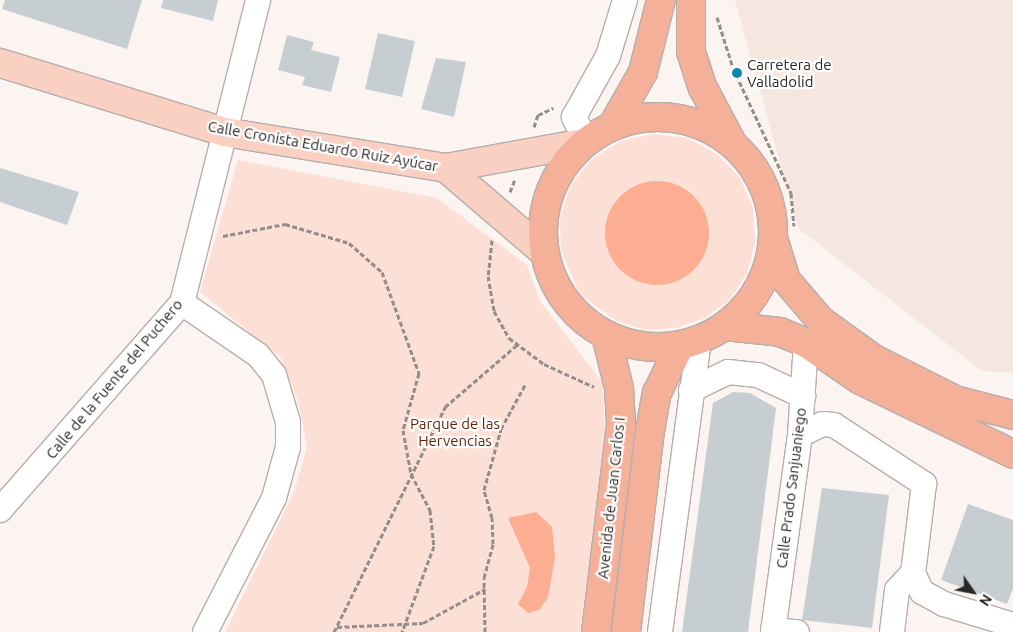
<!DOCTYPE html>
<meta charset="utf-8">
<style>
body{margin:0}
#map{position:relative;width:1013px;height:632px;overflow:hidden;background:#fcf4f1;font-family:Ubuntu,sans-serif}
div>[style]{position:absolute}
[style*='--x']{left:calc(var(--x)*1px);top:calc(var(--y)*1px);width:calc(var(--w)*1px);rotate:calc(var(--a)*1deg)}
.built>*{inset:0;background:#f6e6e0}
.green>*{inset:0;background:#fce0d6}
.water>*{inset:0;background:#fcad92}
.round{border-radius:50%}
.building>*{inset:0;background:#c6ced1}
.path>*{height:3px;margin-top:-1.5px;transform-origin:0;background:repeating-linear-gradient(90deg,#938d8b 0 5px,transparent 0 7.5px)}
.roads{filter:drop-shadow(1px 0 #b6aeac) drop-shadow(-1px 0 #b6aeac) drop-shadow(0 1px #b6aeac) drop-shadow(0 -1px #b6aeac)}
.minor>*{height:24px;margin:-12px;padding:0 12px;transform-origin:12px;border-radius:12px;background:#fff}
.major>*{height:28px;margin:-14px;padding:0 14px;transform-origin:14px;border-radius:14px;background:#f9d0c2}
.highway>*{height:28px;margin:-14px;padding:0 14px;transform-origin:14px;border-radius:14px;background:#f5b099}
.highway>.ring{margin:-14px;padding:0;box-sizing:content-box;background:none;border:28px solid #f5b099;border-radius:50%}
.dots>*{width:14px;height:14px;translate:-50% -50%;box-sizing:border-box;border:2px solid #fff;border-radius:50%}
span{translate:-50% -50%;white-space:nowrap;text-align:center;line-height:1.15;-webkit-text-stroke:4.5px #fff;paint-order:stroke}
.poi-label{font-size:15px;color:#292625}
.left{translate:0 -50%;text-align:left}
.street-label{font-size:15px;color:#292625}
.park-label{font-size:15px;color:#621f02}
.north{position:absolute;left:948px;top:567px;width:50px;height:50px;-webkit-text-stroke:4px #fff;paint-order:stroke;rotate:123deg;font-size:14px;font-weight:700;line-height:20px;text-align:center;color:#292625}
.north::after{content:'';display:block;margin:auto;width:18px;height:22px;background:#292625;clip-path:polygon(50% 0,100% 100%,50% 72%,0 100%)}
</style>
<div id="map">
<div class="built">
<div style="clip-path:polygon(735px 0,1013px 0,1013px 373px,982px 371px,798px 228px)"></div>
</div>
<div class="green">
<div style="clip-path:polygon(evenodd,653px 134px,687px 138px,717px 154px,740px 178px,753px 209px,755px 243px,747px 273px,730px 299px,705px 318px,676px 328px,646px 330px,616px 321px,580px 294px,561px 251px,560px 217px,571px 185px,592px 159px,621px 141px,653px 134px,659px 180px,703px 257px,679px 280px,646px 284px,618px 267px,609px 254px,606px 221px,625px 191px,659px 180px)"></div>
<div style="clip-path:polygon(238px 160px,437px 198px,527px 265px,540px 301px,602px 382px,605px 431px,580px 632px,225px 632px,294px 492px,307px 447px,298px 401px,281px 358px,200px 292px)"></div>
</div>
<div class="water">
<div class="round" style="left:605px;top:181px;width:104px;height:104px"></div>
<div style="clip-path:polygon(536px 512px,552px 527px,555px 558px,548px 597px,539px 610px,528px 613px,518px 604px,527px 587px,530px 568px,508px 518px)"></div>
</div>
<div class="building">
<div style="clip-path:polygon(5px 0,142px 0,127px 49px,2px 9px)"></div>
<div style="clip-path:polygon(163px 0,218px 0,213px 21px,161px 8px)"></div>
<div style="clip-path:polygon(378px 33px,415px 41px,402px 97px,365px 89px)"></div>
<div style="clip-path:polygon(287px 35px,314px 42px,311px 50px,340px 57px,331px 92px,302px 85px,305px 77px,278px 70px)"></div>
<div style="clip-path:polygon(436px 58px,466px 62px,454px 117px,421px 109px)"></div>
<div style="clip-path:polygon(0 168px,79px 192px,67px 225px,0 202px)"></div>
<div style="clip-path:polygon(733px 392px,750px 393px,776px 408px,748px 632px,682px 632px,713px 403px)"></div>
<div style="clip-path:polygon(822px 488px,889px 495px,872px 628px,802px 620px)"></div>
<div style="clip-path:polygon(968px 504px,1013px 520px,1013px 589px,1007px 604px,941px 580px)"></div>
</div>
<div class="path">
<div style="--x:717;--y:17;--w:53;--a:72.6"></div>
<div style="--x:733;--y:68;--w:138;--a:65.1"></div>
<div style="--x:791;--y:193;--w:33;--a:85"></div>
<div style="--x:534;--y:127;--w:13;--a:-72"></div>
<div style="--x:538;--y:115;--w:17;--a:-25"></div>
<div style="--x:510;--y:192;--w:14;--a:-69"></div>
<div style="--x:223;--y:236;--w:63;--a:-11"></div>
<div style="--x:285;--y:224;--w:67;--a:16.5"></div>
<div style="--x:349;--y:243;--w:44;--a:41.3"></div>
<div style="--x:382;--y:272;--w:108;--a:69.9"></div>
<div style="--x:419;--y:373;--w:59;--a:105.7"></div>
<div style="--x:403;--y:430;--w:45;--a:79.7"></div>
<div style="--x:411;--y:474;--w:41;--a:62.2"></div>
<div style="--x:430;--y:510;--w:36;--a:84"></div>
<div style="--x:434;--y:546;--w:92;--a:110.4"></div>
<div style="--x:492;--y:240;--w:36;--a:96"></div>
<div style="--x:488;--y:276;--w:36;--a:80"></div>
<div style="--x:494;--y:311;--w:31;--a:61"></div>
<div style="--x:509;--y:338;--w:44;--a:36.6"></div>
<div style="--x:544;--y:364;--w:55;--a:24.7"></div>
<div style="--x:337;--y:627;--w:86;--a:-2.7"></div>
<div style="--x:423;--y:623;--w:71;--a:-28.7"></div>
<div style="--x:334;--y:632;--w:251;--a:-63.7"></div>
<div style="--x:445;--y:407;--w:96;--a:-40.8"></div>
<div style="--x:485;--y:632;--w:54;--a:-91.1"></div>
<div style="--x:484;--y:578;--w:35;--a:-75"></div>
<div style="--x:493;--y:544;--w:26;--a:-92"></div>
<div style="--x:492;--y:518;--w:29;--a:-106"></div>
<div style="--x:484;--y:490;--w:63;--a:-74.4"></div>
<div style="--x:501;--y:429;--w:52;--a:-61.5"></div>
</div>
<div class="roads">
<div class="minor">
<div style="--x:586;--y:141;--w:27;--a:-117"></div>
<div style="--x:574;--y:117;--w:70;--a:-60.9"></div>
<div style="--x:608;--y:56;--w:59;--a:-73.1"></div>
<div style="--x:182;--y:303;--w:92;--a:34.4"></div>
<div style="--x:258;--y:355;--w:26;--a:51"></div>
<div style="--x:274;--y:375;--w:49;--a:73.4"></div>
<div style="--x:288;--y:422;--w:25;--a:90"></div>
<div style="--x:288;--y:447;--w:53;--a:105.4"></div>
<div style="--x:274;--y:498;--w:151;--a:117.2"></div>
<div style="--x:691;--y:390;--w:41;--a:-25.9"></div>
<div style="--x:728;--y:372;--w:30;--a:6"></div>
<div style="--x:758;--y:375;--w:50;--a:25"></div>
<div style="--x:800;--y:435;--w:25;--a:-26"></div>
<div style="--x:823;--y:424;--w:11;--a:5"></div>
<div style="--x:834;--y:425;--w:108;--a:33.2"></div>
<div style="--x:924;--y:484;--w:90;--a:97"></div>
<div style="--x:913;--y:573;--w:21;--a:65"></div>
<div style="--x:922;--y:592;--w:25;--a:29"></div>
<div style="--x:944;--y:604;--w:72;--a:16.9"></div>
<div style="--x:0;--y:510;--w:276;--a:-48.7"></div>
<div style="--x:182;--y:303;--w:312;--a:-75.9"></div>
<div style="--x:773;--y:630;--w:24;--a:5"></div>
<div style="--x:660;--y:632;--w:295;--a:-82.4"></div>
<div style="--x:773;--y:632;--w:199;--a:-82.2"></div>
<div style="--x:800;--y:435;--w:92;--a:-86.3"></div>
<div style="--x:892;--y:632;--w:42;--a:-83.2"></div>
<div style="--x:897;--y:590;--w:23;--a:-47"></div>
</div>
<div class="major">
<div style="--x:0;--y:63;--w:234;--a:17.1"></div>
<div style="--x:224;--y:132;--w:225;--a:9.2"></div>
<div style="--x:446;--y:168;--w:140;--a:-10.3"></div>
<div style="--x:446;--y:168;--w:130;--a:40.6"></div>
</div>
<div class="highway">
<div style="--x:691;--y:0;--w:52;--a:90"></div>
<div style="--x:691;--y:52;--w:38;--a:72"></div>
<div style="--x:703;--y:88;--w:60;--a:62.2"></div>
<div class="ring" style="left:543px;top:117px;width:202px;height:202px"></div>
<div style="--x:613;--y:125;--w:61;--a:-60.5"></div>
<div style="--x:643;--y:72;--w:74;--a:-76"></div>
<div style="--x:774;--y:241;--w:41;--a:72.9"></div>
<div style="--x:786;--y:280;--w:54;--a:49.5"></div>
<div style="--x:821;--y:321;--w:65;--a:35.6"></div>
<div style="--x:874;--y:359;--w:91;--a:26.8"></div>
<div style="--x:955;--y:400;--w:60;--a:14.5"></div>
<div style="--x:725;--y:326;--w:55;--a:6.2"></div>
<div style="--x:780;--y:332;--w:28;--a:23"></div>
<div style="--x:806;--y:343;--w:65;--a:34.4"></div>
<div style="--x:860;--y:380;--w:170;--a:25.8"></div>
<div style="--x:596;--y:632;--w:209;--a:-83.1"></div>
<div style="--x:621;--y:425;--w:37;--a:-93"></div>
<div style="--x:619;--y:388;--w:55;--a:-103.8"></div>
<div style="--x:626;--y:632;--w:202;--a:-83.2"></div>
<div style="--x:650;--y:431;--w:39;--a:-80"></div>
<div style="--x:657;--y:393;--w:53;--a:-64.4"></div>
</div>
</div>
<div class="dots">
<div style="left:737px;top:73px;background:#0688aa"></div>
</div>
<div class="poi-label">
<span class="left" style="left:747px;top:73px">Carretera de<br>Valladolid</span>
</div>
<div class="street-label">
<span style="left:323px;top:146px;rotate:10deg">Calle Cronista Eduardo Ruiz Ayúcar</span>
<span style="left:114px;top:379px;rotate:-50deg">Calle de la Fuente del Puchero</span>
<span style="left:791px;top:488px;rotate:-83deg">Calle Prado Sanjuaniego</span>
<span style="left:611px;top:498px;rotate:-84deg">Avenida de Juan Carlos I</span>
</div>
<div class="park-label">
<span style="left:455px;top:432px">Parque de las<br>Hervencias</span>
</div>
<div class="north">N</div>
</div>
